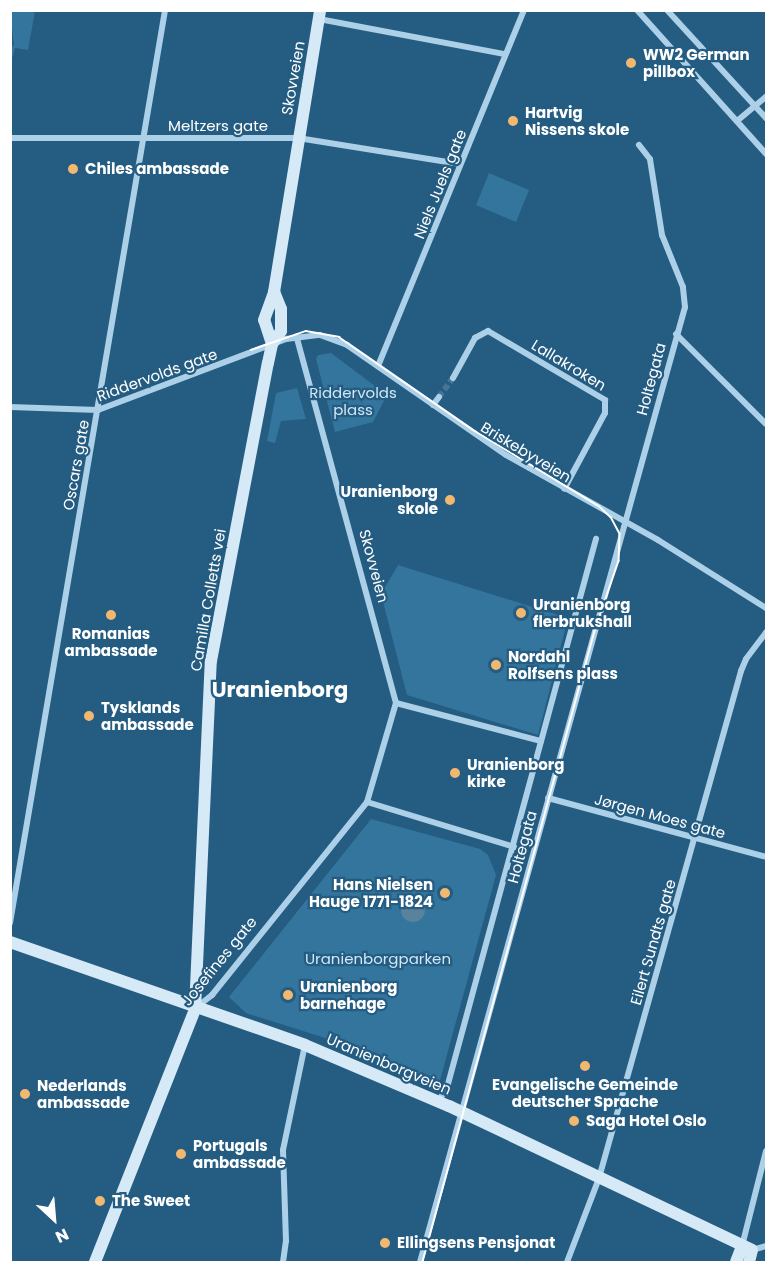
<!DOCTYPE html>
<meta charset="utf-8">
<style>
body{margin:0}
#map{position:relative;width:777px;height:1273px;overflow:hidden;background:#245c82;font-family:Poppins,sans-serif}
div>[style]{position:absolute}
[style*='--x']{left:calc(var(--x)*1px);top:calc(var(--y)*1px);width:calc(var(--w)*1px);rotate:calc(var(--a)*1deg)}
.green>*{inset:0;background:#34759e}
.water>*{inset:0;background:#5a829c}
.round{border-radius:50%}
.street-tunnel>*{height:6px;margin-top:-3px;transform-origin:0;background:repeating-linear-gradient(90deg,#457495 0 6px,transparent 0 9px)}
.street>*{height:6px;margin:-3px;padding:0 3px;transform-origin:3px;border-radius:3px;background:#acd0e7}
.secondary>*{height:12px;margin:-6px;padding:0 6px;transform-origin:6px;border-radius:6px;background:#d6e9f6}
.tram>*{height:1.5px;margin:-0.75px;padding:0 0.75px;transform-origin:0.75px;border-radius:0.75px;background:#fff}
.dots>*{width:16px;height:16px;translate:-50% -50%;box-sizing:border-box;border:3px solid #245c82;border-radius:50%}
span{translate:-50% -50%;white-space:nowrap;text-align:center;line-height:1.15;-webkit-text-stroke:4.5px #245c82;paint-order:stroke}
.poi-label{font-size:15px;color:#fff;font-weight:700}
.left{translate:0 -50%;text-align:left}
.right{translate:-100% -50%;text-align:right}
.street-label{font-size:15px;color:#fff}
.park-label{font-size:15px;color:#d0e7f6}
.district-label{font-size:21px;color:#fff;font-weight:700}
.frame{position:absolute;inset:0;border:12px solid #fff;pointer-events:none}
.north{position:absolute;left:24px;top:1189px;width:60px;height:60px;-webkit-text-stroke:4px #245c82;paint-order:stroke;rotate:154deg;font-size:16px;font-weight:700;line-height:24px;text-align:center;color:#fff}
.north::after{content:'';display:block;margin:auto;width:21px;height:27px;background:#fff;clip-path:polygon(50% 0,100% 100%,50% 72%,0 100%)}
</style>
<div id="map">
<div class="green">
<div style="clip-path:polygon(10px 11px,35px 11px,28px 50px,15px 48px,11px 62px,11px 47px,14px 45px)"></div>
<div style="clip-path:polygon(489px 173px,529px 190px,516px 222px,476px 205px)"></div>
<div style="clip-path:polygon(331px 353px,387px 395px,373px 422px,335px 432px,316px 359px,318px 355px)"></div>
<div style="clip-path:polygon(297px 388px,306px 419px,281px 421px,275px 443px,267px 441px,276px 393px)"></div>
<div style="clip-path:polygon(398px 565px,568px 618px,538px 735px,407px 695px,381px 594px)"></div>
<div style="clip-path:polygon(371px 819px,480px 849px,488px 855px,496px 875px,439px 1084px,322px 1037px,246px 1013px,229px 997px)"></div>
</div>
<div class="water">
<div class="round" style="left:401px;top:898px;width:24px;height:24px"></div>
</div>
<div class="street-tunnel">
<div style="--x:439;--y:397;--w:24;--a:-54"></div>
</div>
<div class="street">
<div style="--x:637;--y:10;--w:193;--a:48.1"></div>
<div style="--x:667;--y:10;--w:147;--a:47.5"></div>
<div style="--x:319;--y:19;--w:189;--a:10.7"></div>
<div style="--x:737;--y:121;--w:38;--a:-40"></div>
<div style="--x:10;--y:138;--w:288;--a:0"></div>
<div style="--x:298;--y:138;--w:164;--a:9.1"></div>
<div style="--x:676;--y:334;--w:127;--a:45"></div>
<div style="--x:378;--y:366;--w:385;--a:-67.7"></div>
<div style="--x:453;--y:378;--w:46;--a:-61.2"></div>
<div style="--x:475;--y:338;--w:15;--a:-28"></div>
<div style="--x:488;--y:331;--w:136;--a:30.5"></div>
<div style="--x:605;--y:400;--w:13;--a:90"></div>
<div style="--x:605;--y:413;--w:86;--a:118.3"></div>
<div style="--x:433;--y:405;--w:10;--a:-53"></div>
<div style="--x:10;--y:407;--w:88;--a:2"></div>
<div style="--x:98;--y:410;--w:201;--a:-20.7"></div>
<div style="--x:286;--y:339;--w:34;--a:-7"></div>
<div style="--x:320;--y:335;--w:29;--a:20"></div>
<div style="--x:347;--y:345;--w:193;--a:34.7"></div>
<div style="--x:506;--y:455;--w:174;--a:29.2"></div>
<div style="--x:658;--y:540;--w:128;--a:32.2"></div>
<div style="--x:396;--y:703;--w:150;--a:14.7"></div>
<div style="--x:548;--y:798;--w:226;--a:15.1"></div>
<div style="--x:367;--y:802;--w:154;--a:17"></div>
<div style="--x:10;--y:923;--w:926;--a:-80.36"></div>
<div style="--x:198;--y:1006;--w:18;--a:-38"></div>
<div style="--x:212;--y:995;--w:248;--a:-51.2"></div>
<div style="--x:367;--y:802;--w:103;--a:-73.7"></div>
<div style="--x:396;--y:703;--w:380;--a:-105.2"></div>
<div style="--x:439;--y:1101;--w:19;--a:-62"></div>
<div style="--x:448;--y:1084;--w:565;--a:-74.81"></div>
<div style="--x:742;--y:1246;--w:98;--a:-75.8"></div>
<div style="--x:752;--y:1250;--w:15;--a:-16"></div>
<div style="--x:283;--y:1262;--w:21;--a:-82"></div>
<div style="--x:286;--y:1241;--w:91;--a:-91.9"></div>
<div style="--x:283;--y:1150;--w:107;--a:-78.2"></div>
<div style="--x:420;--y:1262;--w:991;--a:-74.49"></div>
<div style="--x:685;--y:307;--w:20;--a:-96"></div>
<div style="--x:683;--y:287;--w:56;--a:-112"></div>
<div style="--x:662;--y:235;--w:77;--a:-99"></div>
<div style="--x:650;--y:159;--w:18;--a:-128"></div>
<div style="--x:567;--y:1262;--w:90;--a:-69.1"></div>
<div style="--x:599;--y:1178;--w:527;--a:-74.35"></div>
<div style="--x:741;--y:671;--w:13;--a:-67"></div>
<div style="--x:746;--y:659;--w:34;--a:-53"></div>
</div>
<div class="secondary">
<div style="--x:272;--y:344;--w:25;--a:-108"></div>
<div style="--x:264;--y:320;--w:30;--a:-70"></div>
<div style="--x:274;--y:292;--w:286;--a:-80.7"></div>
<div style="--x:10;--y:942;--w:312;--a:19.2"></div>
<div style="--x:305;--y:1045;--w:156;--a:23"></div>
<div style="--x:449;--y:1106;--w:335;--a:25.4"></div>
<div style="--x:752;--y:1250;--w:12;--a:104"></div>
<div style="--x:95;--y:1262;--w:272;--a:-68.4"></div>
<div style="--x:195;--y:1009;--w:348;--a:-87.4"></div>
<div style="--x:211;--y:661;--w:303;--a:-79.2"></div>
<div style="--x:268;--y:363;--w:19;--a:-78"></div>
<div style="--x:272;--y:344;--w:16;--a:-55"></div>
<div style="--x:281;--y:331;--w:22;--a:-90"></div>
<div style="--x:281;--y:309;--w:18;--a:-112"></div>
<div style="--x:736;--y:1262;--w:17;--a:-69"></div>
</div>
<div class="tram">
<div style="--x:251;--y:350;--w:58;--a:-19.1"></div>
<div style="--x:306;--y:331;--w:34;--a:10"></div>
<div style="--x:339;--y:337;--w:165;--a:34.7"></div>
<div style="--x:475;--y:431;--w:145;--a:31.2"></div>
<div style="--x:599;--y:506;--w:16;--a:43"></div>
<div style="--x:611;--y:517;--w:19;--a:62"></div>
<div style="--x:620;--y:534;--w:27;--a:92"></div>
<div style="--x:619;--y:561;--w:74;--a:108.9"></div>
<div style="--x:595;--y:631;--w:654;--a:105.25"></div>
</div>
<div class="dots">
<div style="left:631px;top:63px;background:#f2b870"></div>
<div style="left:513px;top:121px;background:#f2b870"></div>
<div style="left:73px;top:169px;background:#f2b870"></div>
<div style="left:450px;top:500px;background:#f2b870"></div>
<div style="left:521px;top:613px;background:#f2b870"></div>
<div style="left:111px;top:615px;background:#f2b870"></div>
<div style="left:496px;top:665px;background:#f2b870"></div>
<div style="left:89px;top:716px;background:#f2b870"></div>
<div style="left:455px;top:773px;background:#f2b870"></div>
<div style="left:445px;top:893px;background:#f2b870"></div>
<div style="left:288px;top:995px;background:#f2b870"></div>
<div style="left:585px;top:1066px;background:#f2b870"></div>
<div style="left:25px;top:1094px;background:#f2b870"></div>
<div style="left:574px;top:1121px;background:#f2b870"></div>
<div style="left:181px;top:1154px;background:#f2b870"></div>
<div style="left:100px;top:1201px;background:#f2b870"></div>
<div style="left:385px;top:1243px;background:#f2b870"></div>
</div>
<div class="poi-label">
<span class="left" style="left:643px;top:63px">WW2 German<br>pillbox</span>
<span class="left" style="left:525px;top:121px">Hartvig<br>Nissens skole</span>
<span class="left" style="left:85px;top:169px">Chiles ambassade</span>
<span class="right" style="left:438px;top:500px">Uranienborg<br>skole</span>
<span class="left" style="left:533px;top:613px">Uranienborg<br>flerbrukshall</span>
<span style="left:111px;top:642px">Romanias<br>ambassade</span>
<span class="left" style="left:508px;top:665px">Nordahl<br>Rolfsens plass</span>
<span class="left" style="left:101px;top:716px">Tysklands<br>ambassade</span>
<span class="left" style="left:467px;top:773px">Uranienborg<br>kirke</span>
<span class="right" style="left:433px;top:893px">Hans Nielsen<br>Hauge 1771-1824</span>
<span class="left" style="left:300px;top:995px">Uranienborg<br>barnehage</span>
<span style="left:585px;top:1093px">Evangelische Gemeinde<br>deutscher Sprache</span>
<span class="left" style="left:37px;top:1094px">Nederlands<br>ambassade</span>
<span class="left" style="left:586px;top:1121px">Saga Hotel Oslo</span>
<span class="left" style="left:193px;top:1154px">Portugals<br>ambassade</span>
<span class="left" style="left:112px;top:1201px">The Sweet</span>
<span class="left" style="left:397px;top:1243px">Ellingsens Pensjonat</span>
</div>
<div class="street-label">
<span style="left:293px;top:78px;rotate:-80deg">Skovveien</span>
<span style="left:218px;top:126px">Meltzers gate</span>
<span style="left:440px;top:184px;rotate:-68deg">Niels Juels gate</span>
<span style="left:569px;top:365px;rotate:31deg">Lallakroken</span>
<span style="left:157px;top:375px;rotate:-20deg">Riddervolds gate</span>
<span style="left:651px;top:379px;rotate:-75deg">Holtegata</span>
<span style="left:526px;top:452px;rotate:31deg">Briskebyveien</span>
<span style="left:76px;top:465px;rotate:-80deg">Oscars gate</span>
<span style="left:374px;top:566px;rotate:75deg">Skovveien</span>
<span style="left:208px;top:600px;rotate:-80deg">Camilla Colletts vei</span>
<span style="left:660px;top:816px;rotate:15deg">Jørgen Moes gate</span>
<span style="left:522px;top:847px;rotate:-75deg">Holtegata</span>
<span style="left:653px;top:942px;rotate:-74deg">Eilert Sundts gate</span>
<span style="left:219px;top:961px;rotate:-51deg">Josefines gate</span>
<span style="left:389px;top:1064px;rotate:23deg">Uranienborgveien</span>
</div>
<div class="park-label">
<span style="left:353px;top:401px">Riddervolds<br>plass</span>
<span style="left:378px;top:959px">Uranienborgparken</span>
</div>
<div class="district-label">
<span style="left:280px;top:690px">Uranienborg</span>
</div>
<div class="frame"></div>
<div class="north">N</div>
</div>
